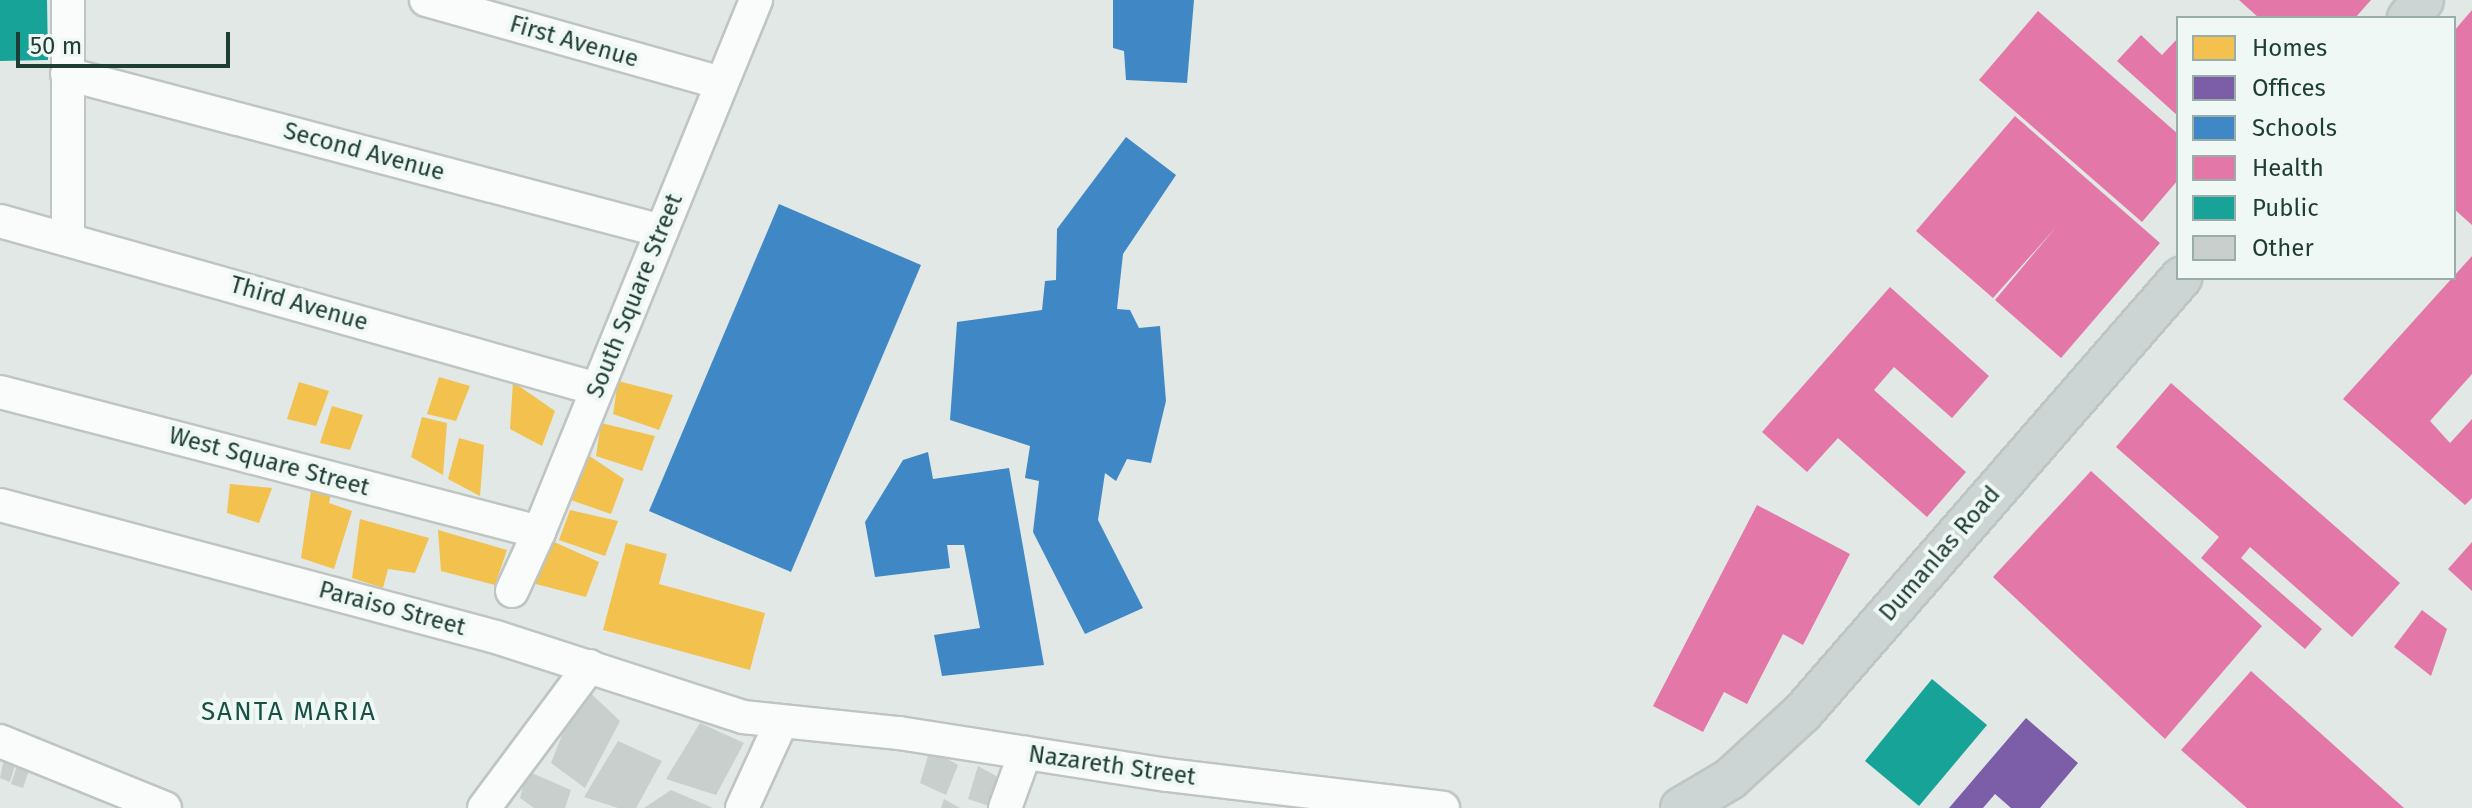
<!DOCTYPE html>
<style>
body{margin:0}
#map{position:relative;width:2472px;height:808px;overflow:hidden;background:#e1e8e5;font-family:"Fira Sans",sans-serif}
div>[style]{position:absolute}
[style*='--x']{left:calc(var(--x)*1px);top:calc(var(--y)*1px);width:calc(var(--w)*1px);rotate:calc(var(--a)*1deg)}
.homes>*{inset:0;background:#f2c14e}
.offices>*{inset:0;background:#7b5ea7}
.schools>*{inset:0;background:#3f88c5}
.health>*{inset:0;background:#e377a8}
.public>*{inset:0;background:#17a398}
.building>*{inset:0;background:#c8cfcc}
.roads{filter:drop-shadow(2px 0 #bec5c2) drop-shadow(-2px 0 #bec5c2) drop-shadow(0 2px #bec5c2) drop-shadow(0 -2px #bec5c2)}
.minor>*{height:32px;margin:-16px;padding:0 16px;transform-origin:16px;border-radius:16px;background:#fafcfb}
.major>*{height:40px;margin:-20px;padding:0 20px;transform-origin:20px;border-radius:20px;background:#ccd5d3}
span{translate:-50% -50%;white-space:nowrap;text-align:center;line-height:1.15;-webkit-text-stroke:8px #eff8f4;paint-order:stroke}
.street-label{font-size:24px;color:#1e3d35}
.neighbourhood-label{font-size:26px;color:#185044;letter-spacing:2px}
.legend{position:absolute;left:2176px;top:16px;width:280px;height:264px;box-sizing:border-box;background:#eff8f4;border:2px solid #9bada8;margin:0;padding:10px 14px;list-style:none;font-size:24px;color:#1e3d35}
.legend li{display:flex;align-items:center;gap:16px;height:40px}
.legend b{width:40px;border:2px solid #9bada8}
.scale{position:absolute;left:16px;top:32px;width:214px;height:36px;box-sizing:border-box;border:4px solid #1e3d35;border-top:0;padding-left:10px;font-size:24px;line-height:28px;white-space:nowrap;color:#1e3d35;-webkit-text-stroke:6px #eff8f4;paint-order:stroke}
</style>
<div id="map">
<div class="homes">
<div style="clip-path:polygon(439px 377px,470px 386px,456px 421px,427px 414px)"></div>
<div style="clip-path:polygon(618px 381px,673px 395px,659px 430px,613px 414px)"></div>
<div style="clip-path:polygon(299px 382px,329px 391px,316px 426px,287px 419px)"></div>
<div style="clip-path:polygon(513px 382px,555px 411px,542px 446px,510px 429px)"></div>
<div style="clip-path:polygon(332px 406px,363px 415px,350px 450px,320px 443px)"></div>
<div style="clip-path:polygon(422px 417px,447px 423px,443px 475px,411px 457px)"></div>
<div style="clip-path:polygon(601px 423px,655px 436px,642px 471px,596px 456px)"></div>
<div style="clip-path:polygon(459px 438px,484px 445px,480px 496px,448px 479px)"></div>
<div style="clip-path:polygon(582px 451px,624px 479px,611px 514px,565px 498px)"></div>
<div style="clip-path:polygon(230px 484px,272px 488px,259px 523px,227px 513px)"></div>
<div style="clip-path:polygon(312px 484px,333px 485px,329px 503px,352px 511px,334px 569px,301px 558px)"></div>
<div style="clip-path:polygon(570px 510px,618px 521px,605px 556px,559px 540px)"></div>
<div style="clip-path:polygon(360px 519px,429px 538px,415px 573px,388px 569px,383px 588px,352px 578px)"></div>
<div style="clip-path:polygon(438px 530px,507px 550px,495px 585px,441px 571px)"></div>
<div style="clip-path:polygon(554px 542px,599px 562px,586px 597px,532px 583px)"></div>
<div style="clip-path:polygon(626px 543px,667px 554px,659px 584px,765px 613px,750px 670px,603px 630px)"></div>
</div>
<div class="offices">
<div style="clip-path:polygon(2026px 718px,2078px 763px,2040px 808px,2011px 808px,1995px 794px,1983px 808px,1949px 808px)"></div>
</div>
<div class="schools">
<div style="clip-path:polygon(1113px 0,1194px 0,1187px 83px,1126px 80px,1124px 51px,1113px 48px)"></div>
<div style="clip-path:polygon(1126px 137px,1176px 175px,1123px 254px,1117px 309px,1130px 310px,1139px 328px,1160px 326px,1166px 401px,1151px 463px,1127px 459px,1116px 481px,1105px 473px,1098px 520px,1143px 608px,1085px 634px,1033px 532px,1039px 481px,1025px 478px,1030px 446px,950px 420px,957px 322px,1042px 310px,1045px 281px,1056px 280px,1057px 229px)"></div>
<div style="clip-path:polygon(779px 204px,921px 265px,791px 572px,649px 511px)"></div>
<div style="clip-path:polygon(928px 452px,933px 479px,1009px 468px,1044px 665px,942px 676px,934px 635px,980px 628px,964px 545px,947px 545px,950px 568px,875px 577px,865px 522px,903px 460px)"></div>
</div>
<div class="health">
<div style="clip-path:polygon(2239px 0,2371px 0,2355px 18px,2259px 18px)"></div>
<div style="clip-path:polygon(2472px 10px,2472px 225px,2454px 209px,2454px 31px)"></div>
<div style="clip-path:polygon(2038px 11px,2178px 134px,2178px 180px,2142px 222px,1979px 80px)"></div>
<div style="clip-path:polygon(2141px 35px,2162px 55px,2178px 38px,2178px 116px,2117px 61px)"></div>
<div style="clip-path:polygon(2015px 116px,2160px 243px,2061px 358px,1995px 300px,2057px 226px,1993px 298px,1916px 231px)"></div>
<div style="clip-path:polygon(2472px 256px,2472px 374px,2430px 421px,2450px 443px,2472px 419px,2472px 498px,2465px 505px,2343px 399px)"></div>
<div style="clip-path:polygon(1890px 287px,1989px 376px,1952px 418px,1894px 367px,1874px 390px,1966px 472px,1927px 517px,1838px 438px,1807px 472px,1762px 432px)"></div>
<div style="clip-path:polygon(2171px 383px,2400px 583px,2352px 637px,2250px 547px,2241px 558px,2322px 629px,2305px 649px,2201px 558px,2219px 537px,2116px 447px)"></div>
<div style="clip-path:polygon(2091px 471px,2262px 626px,2165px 739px,1993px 577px)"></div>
<div style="clip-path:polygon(1757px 505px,1850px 554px,1803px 645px,1783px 634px,1747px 704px,1724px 692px,1703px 732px,1653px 706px)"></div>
<div style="clip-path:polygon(2472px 542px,2472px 591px,2448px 569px)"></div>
<div style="clip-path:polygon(2422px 610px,2447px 629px,2431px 676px,2394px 647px)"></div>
<div style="clip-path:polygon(2251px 671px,2404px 808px,2247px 808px,2181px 750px)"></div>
</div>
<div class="public">
<div style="clip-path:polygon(0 0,47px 0,48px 60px,0 61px)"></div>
<div style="clip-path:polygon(1932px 679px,1987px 725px,1919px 806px,1865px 761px)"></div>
</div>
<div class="building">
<div style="clip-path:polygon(582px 685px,620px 721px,585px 788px,551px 763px)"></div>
<div style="clip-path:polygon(700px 723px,744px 743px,716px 795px,666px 779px)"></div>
<div style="clip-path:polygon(618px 741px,662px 761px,636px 808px,618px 808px,584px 797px)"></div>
<div style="clip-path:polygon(930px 749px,958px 765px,946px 795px,920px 783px)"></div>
<div style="clip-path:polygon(5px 754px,17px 758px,10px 782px,0 778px)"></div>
<div style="clip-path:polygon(19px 760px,31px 764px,23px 788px,11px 784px)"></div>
<div style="clip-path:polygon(978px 766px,1005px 781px,995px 808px,968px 799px)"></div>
<div style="clip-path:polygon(527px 771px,571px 790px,565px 808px,534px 808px,520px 798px)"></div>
<div style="clip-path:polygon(671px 790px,713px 808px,644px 808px)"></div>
<div style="clip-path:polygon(944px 799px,960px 808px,941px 808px)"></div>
</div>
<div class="roads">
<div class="minor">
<div style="--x:426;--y:0;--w:307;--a:15.7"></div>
<div style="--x:67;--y:74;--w:615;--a:14.78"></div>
<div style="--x:0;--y:221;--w:620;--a:15.72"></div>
<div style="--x:68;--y:239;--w:239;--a:-90"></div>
<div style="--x:0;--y:392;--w:557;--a:14.56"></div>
<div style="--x:0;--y:505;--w:513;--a:14.9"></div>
<div style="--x:496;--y:637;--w:260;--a:17.9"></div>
<div style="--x:743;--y:717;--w:157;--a:5.9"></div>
<div style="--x:899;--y:733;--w:272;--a:8.9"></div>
<div style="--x:1168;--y:775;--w:277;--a:6.8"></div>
<div style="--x:512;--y:591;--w:65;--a:-65.4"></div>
<div style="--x:539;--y:532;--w:575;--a:-67.81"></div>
<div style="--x:0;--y:741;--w:178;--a:22.1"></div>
<div style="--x:484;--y:808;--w:177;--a:-53.3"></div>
<div style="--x:742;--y:808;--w:94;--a:-65.4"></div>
<div style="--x:1005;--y:808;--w:59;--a:-70"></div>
</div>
<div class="major">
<div style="--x:2408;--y:18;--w:23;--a:-50"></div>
<div style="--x:1681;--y:808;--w:57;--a:-30.6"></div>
<div style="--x:1730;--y:779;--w:99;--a:-42.5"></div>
<div style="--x:1803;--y:712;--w:576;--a:-48.95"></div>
</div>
</div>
<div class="street-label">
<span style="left:574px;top:42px;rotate:16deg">First Avenue</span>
<span style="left:364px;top:152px;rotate:15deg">Second Avenue</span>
<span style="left:635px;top:296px;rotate:-68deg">South Square Street</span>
<span style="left:299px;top:304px;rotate:16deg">Third Avenue</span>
<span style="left:269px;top:462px;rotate:15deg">West Square Street</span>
<span style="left:1940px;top:554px;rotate:-49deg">Dumanlas Road</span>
<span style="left:392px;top:609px;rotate:15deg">Paraiso Street</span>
<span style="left:1112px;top:766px;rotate:8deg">Nazareth Street</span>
</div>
<div class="neighbourhood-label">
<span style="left:289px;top:712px">SANTA MARIA</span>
</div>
<ul class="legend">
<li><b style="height:22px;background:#f2c14e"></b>Homes</li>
<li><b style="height:22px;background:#7b5ea7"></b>Offices</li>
<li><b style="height:22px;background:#3f88c5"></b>Schools</li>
<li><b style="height:22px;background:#e377a8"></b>Health</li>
<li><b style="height:22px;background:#17a398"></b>Public</li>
<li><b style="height:22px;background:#c8cfcc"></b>Other</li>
</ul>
<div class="scale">50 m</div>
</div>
